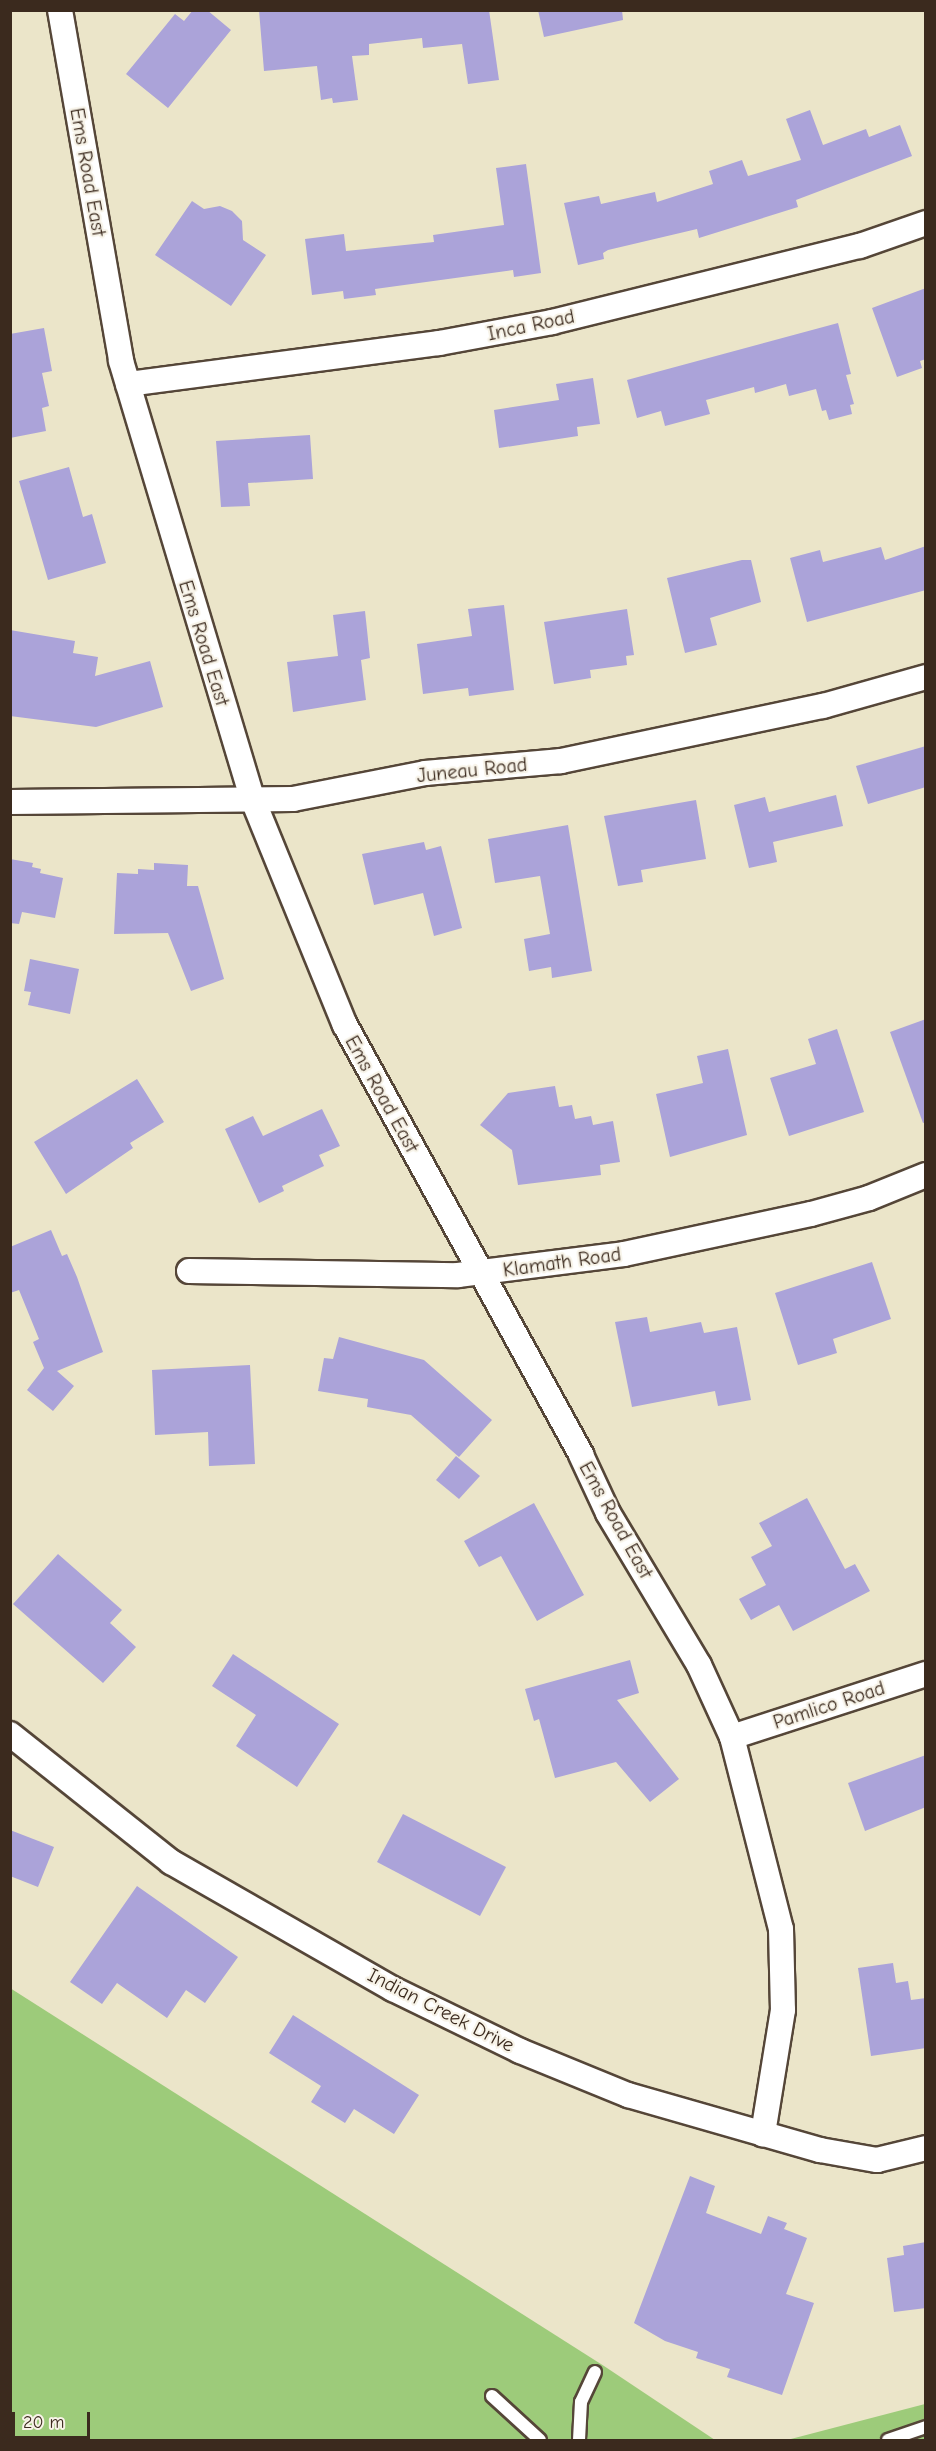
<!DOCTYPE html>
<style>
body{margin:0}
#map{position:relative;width:936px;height:2451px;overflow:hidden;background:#ebe5c9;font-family:"Comic Neue",sans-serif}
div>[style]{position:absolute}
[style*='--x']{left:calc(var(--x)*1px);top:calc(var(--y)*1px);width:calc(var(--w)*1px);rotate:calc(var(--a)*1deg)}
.green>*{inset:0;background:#9dcb7a}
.building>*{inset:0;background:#aba3d9}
.roads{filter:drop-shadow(2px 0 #554638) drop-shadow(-2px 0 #554638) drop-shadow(0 2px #554638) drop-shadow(0 -2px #554638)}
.service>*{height:12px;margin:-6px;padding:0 6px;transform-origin:6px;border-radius:6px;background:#fff}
.minor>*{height:24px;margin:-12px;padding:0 12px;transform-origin:12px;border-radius:12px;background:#fff}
span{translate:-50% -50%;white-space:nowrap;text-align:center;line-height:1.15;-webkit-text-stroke:4.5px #f7f3e8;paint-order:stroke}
.street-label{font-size:20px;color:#3b2a1e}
.frame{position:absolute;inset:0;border:12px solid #3b2a1e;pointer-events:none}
.scale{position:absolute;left:12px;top:2412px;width:78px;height:27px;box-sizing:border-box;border:3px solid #3b2a1e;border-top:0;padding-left:8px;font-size:18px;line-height:21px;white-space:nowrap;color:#3b2a1e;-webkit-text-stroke:4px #f7f3e8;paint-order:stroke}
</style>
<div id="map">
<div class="green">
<div style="clip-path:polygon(10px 1988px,604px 2366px,715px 2440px,11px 2440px)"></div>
<div style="clip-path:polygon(925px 2404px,925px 2440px,787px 2440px)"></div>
</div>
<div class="building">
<div style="clip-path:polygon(193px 10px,207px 10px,231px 30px,168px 108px,126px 74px,175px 14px,184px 21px)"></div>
<div style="clip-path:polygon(259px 10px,489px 10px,499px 80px,468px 84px,462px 44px,423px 48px,422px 38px,369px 44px,369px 55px,352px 56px,358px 100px,333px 103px,332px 98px,321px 100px,317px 66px,264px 71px)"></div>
<div style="clip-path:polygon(538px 10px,622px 10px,623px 20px,544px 37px)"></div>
<div style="clip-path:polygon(810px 110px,823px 145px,866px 129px,869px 137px,900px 125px,912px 156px,796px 200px,798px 207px,699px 238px,697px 229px,608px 250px,603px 253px,604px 259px,578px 265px,564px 203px,599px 196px,601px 204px,655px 192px,657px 202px,713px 184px,709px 171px,742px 160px,748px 176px,801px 160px,786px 119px)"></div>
<div style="clip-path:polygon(526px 164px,541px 273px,514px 277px,513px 270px,375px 289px,376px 295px,344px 299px,343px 291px,312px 295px,305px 239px,344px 234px,346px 251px,434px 242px,433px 235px,504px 225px,496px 168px)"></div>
<div style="clip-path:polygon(192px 201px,204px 209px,220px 206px,232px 211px,242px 221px,243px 240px,266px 255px,231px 306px,155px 255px)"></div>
<div style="clip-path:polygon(926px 288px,926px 359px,920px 361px,922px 368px,897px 377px,872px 308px)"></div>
<div style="clip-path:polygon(838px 323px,851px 374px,846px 375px,854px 404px,850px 405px,852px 414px,829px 420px,826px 410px,822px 411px,816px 389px,789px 396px,786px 384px,755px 393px,754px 387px,706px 400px,710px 414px,665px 426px,661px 411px,637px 418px,627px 380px)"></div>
<div style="clip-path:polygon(44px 328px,52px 371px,42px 373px,49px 406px,42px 408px,46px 431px,10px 438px,10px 334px)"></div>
<div style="clip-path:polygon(593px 378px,600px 424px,577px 427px,578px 436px,499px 448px,494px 410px,559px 400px,556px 384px)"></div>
<div style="clip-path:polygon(310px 435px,313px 479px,248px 483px,250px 506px,221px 507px,216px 441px)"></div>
<div style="clip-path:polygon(69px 467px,83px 517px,92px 514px,106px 563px,48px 580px,19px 481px)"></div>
<div style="clip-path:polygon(926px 546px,926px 590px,807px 622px,790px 558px,820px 550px,823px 562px,881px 547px,885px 560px)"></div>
<div style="clip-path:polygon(742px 560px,751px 560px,761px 602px,710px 618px,717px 645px,685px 653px,667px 578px)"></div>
<div style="clip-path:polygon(504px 605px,514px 690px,469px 696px,468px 688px,423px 694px,417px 644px,472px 636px,468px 609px)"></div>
<div style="clip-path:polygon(627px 609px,634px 655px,626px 656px,627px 665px,590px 670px,591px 678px,554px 684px,544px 622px)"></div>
<div style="clip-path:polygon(365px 611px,370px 658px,361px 660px,366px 700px,293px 712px,287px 662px,338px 656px,333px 615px)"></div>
<div style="clip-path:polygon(10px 630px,75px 641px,73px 653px,98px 657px,95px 676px,150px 661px,163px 707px,96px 727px,10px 716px)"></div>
<div style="clip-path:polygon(926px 746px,926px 787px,868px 804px,856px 766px)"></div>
<div style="clip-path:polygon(836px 795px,843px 826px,773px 842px,777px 862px,749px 868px,734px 805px,765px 797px,769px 812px)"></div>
<div style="clip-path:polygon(696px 800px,706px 859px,641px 870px,643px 882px,618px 886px,604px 816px)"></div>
<div style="clip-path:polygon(568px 825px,592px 971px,552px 978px,551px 967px,529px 971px,524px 939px,550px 934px,540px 876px,495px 883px,488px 839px)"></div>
<div style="clip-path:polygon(424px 842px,426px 850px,441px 846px,462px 928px,434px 936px,423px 893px,374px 905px,362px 854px)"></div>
<div style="clip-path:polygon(10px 859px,33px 863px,32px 867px,41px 869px,40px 873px,63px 878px,55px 918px,22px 912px,19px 924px,10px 923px)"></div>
<div style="clip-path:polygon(154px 863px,188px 865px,187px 886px,198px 886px,224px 979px,191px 991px,168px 933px,114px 934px,117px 873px,138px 874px,138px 869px,154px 870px)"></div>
<div style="clip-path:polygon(30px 959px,79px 969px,70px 1014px,28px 1005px,31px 992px,24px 991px)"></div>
<div style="clip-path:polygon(926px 1019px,926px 1122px,923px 1123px,890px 1032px)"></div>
<div style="clip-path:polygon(837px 1029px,864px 1112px,789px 1136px,770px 1078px,816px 1064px,808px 1039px)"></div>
<div style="clip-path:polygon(728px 1049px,747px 1135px,670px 1157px,656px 1094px,703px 1083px,697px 1056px)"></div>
<div style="clip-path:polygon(137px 1079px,164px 1122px,130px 1143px,133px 1148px,66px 1194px,34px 1142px)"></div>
<div style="clip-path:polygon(555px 1086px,559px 1107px,572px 1105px,575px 1119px,591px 1116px,593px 1125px,613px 1121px,620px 1162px,600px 1165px,601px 1175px,518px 1185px,512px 1150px,480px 1125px,508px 1093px)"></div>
<div style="clip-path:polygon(322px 1109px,340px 1146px,319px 1155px,324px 1166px,282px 1186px,284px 1191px,259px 1203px,225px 1129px,253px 1116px,263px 1136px)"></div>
<div style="clip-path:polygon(51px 1230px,62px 1256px,67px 1254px,77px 1277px,103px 1352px,57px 1371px,74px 1386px,53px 1411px,27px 1390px,44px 1368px,33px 1342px,39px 1339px,19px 1290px,10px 1293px,10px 1247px)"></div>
<div style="clip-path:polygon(872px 1262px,891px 1319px,833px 1339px,837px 1353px,798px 1365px,775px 1293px)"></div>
<div style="clip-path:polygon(647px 1317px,650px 1332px,701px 1322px,704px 1333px,737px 1327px,751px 1400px,718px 1406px,715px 1391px,632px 1407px,615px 1322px)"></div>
<div style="clip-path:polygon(339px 1337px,424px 1360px,492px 1420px,459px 1457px,411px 1415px,367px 1407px,368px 1399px,318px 1391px,324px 1358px,333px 1359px)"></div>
<div style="clip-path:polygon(250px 1365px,255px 1464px,209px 1466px,208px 1432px,155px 1435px,152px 1370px)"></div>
<div style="clip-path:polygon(456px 1456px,480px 1476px,459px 1499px,436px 1480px)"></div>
<div style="clip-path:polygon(807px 1498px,845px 1569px,855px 1564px,870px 1591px,793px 1631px,779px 1605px,751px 1620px,739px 1599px,766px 1585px,751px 1557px,772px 1546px,759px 1523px)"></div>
<div style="clip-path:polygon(534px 1503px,584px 1595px,537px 1621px,501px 1556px,479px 1567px,464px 1541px)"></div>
<div style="clip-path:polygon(58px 1554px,122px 1610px,110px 1623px,136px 1647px,103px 1683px,13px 1604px)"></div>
<div style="clip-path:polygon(233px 1654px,339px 1724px,297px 1787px,236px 1746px,256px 1715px,212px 1686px)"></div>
<div style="clip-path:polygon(630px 1660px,639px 1693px,617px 1700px,679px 1779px,650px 1802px,616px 1762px,555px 1778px,539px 1719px,534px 1721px,525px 1689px)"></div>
<div style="clip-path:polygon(926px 1755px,926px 1807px,865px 1831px,848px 1783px)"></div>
<div style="clip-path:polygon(403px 1814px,506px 1867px,480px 1916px,377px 1862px)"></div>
<div style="clip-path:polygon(10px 1830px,54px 1847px,38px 1887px,10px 1876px)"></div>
<div style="clip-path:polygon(137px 1886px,238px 1957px,205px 2003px,186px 1990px,167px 2018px,117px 1983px,102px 2004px,70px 1982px)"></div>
<div style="clip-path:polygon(893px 1963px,896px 1983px,908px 1981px,911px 2000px,926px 1998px,926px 2048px,871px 2056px,858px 1968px)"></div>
<div style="clip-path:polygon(293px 2015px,419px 2095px,394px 2134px,354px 2109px,345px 2123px,311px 2102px,321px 2086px,269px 2053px)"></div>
<div style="clip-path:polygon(690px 2176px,715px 2186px,706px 2213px,761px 2234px,768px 2216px,787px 2223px,784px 2229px,807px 2238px,786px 2294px,814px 2303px,782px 2395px,727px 2377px,730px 2369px,696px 2358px,698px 2352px,665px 2341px,634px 2323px)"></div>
<div style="clip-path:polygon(926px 2242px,926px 2308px,894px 2312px,887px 2258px,904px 2255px,903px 2246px)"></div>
</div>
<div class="roads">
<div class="service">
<div style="--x:492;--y:2396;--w:65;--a:42.5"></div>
<div style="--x:579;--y:2440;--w:38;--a:-87"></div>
<div style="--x:581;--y:2402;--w:33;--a:-65"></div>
<div style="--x:888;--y:2440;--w:40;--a:-18.9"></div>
</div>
<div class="minor">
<div style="--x:60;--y:10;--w:356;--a:80.1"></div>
<div style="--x:121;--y:361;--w:458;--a:73.3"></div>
<div style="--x:253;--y:800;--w:243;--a:67.8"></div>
<div style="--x:345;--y:1025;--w:491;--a:61.2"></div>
<div style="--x:581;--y:1455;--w:64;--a:65"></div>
<div style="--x:608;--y:1513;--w:177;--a:59.1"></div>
<div style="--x:699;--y:1665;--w:79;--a:65.4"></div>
<div style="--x:732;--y:1737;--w:198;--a:75.7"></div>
<div style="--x:781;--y:1929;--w:81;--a:88.6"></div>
<div style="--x:783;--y:2010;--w:126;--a:99.2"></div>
<div style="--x:128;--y:384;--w:314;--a:-7.5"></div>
<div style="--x:439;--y:343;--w:115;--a:-10.5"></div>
<div style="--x:552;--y:322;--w:317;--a:-13.9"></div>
<div style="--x:860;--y:246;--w:70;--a:-19.2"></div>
<div style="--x:10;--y:802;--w:283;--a:-0.6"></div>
<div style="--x:293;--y:799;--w:135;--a:-11.1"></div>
<div style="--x:425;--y:773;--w:137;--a:-5"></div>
<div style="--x:561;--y:761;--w:268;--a:-11.9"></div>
<div style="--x:823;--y:706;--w:107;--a:-15.7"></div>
<div style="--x:189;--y:1271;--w:269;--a:0.9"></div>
<div style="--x:458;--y:1275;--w:167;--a:-7.2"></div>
<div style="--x:624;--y:1254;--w:191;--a:-12.1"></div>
<div style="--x:811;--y:1214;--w:60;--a:-15.4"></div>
<div style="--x:869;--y:1198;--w:61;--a:-22"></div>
<div style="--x:10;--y:1734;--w:206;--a:38.5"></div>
<div style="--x:171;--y:1862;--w:256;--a:29.8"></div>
<div style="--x:393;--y:1989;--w:141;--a:26"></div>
<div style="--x:520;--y:2051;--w:117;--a:22.2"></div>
<div style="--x:628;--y:2095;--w:200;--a:16"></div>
<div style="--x:820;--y:2150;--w:58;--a:10"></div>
<div style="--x:877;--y:2160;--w:50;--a:-13.8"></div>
<div style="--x:732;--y:1737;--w:204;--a:-18"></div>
</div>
</div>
<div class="street-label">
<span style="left:88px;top:172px;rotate:80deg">Ems Road East</span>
<span style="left:531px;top:325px;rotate:-12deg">Inca Road</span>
<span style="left:204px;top:643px;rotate:73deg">Ems Road East</span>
<span style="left:472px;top:770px;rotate:-6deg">Juneau Road</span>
<span style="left:382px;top:1094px;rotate:61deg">Ems Road East</span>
<span style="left:562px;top:1262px;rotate:-8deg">Klamath Road</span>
<span style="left:616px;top:1520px;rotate:61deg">Ems Road East</span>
<span style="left:829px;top:1705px;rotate:-18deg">Pamlico Road</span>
<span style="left:441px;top:2010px;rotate:27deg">Indian Creek Drive</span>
</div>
<div class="frame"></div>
<div class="scale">20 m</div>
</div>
